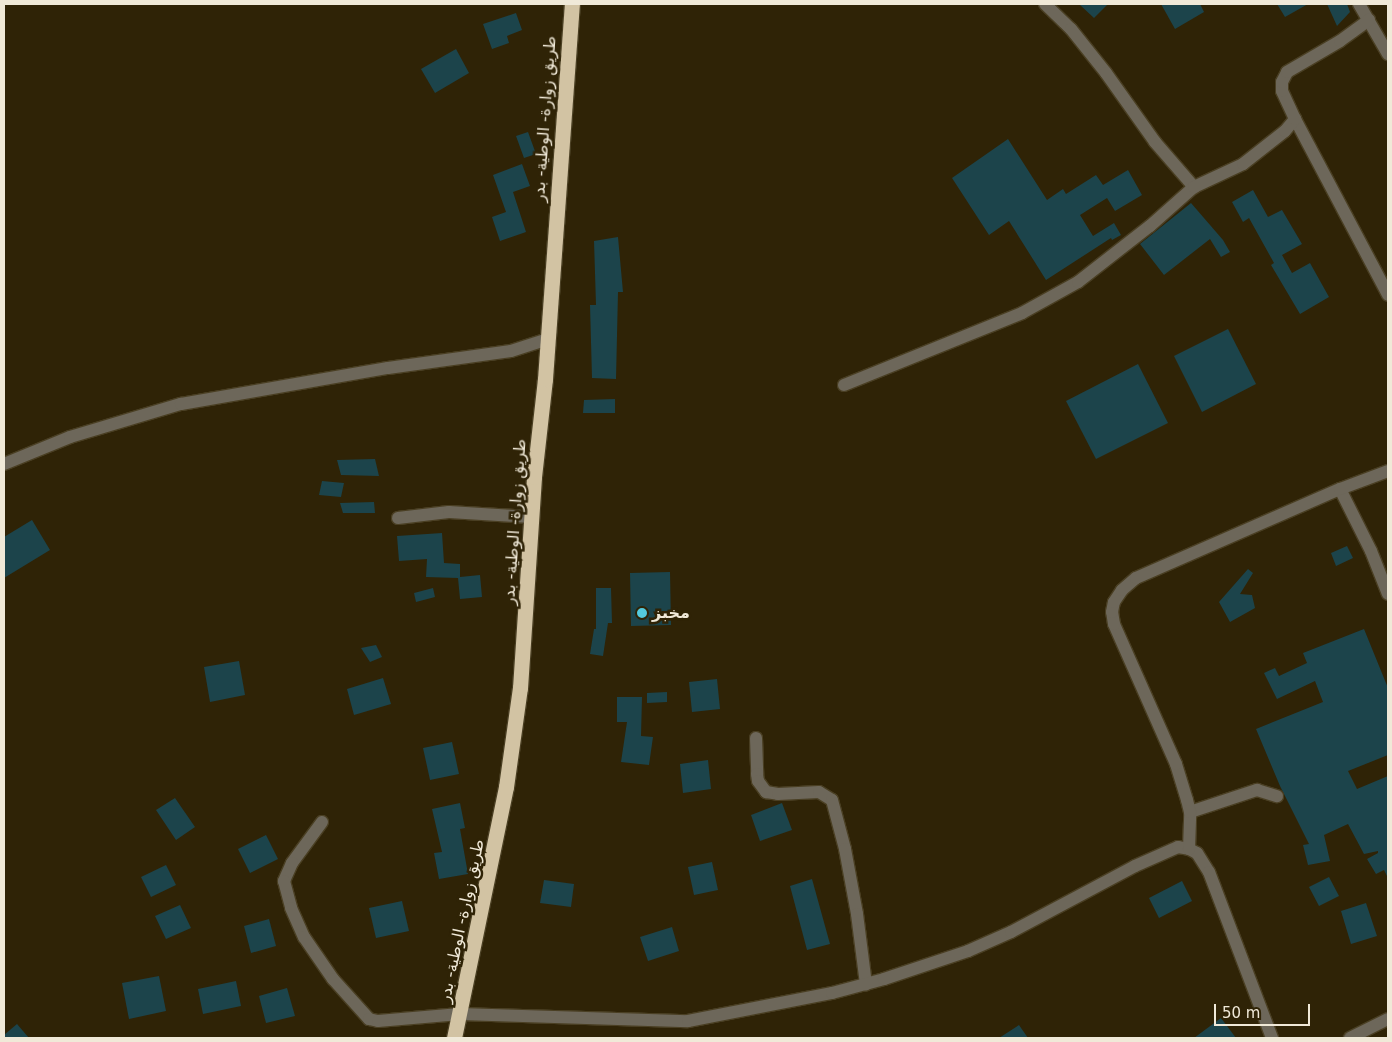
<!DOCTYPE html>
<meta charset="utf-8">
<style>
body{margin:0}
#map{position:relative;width:1392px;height:1042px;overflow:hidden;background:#2f2306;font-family:"DejaVu Sans","Noto Naskh Arabic",sans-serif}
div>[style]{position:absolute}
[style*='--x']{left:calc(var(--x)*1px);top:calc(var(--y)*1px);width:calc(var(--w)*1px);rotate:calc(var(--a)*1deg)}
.building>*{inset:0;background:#1c444b}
.roads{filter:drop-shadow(1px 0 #4a3f23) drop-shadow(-1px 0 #4a3f23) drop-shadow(0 1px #4a3f23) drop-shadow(0 -1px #4a3f23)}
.minor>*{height:12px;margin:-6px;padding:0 6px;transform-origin:6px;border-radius:6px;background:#6d675a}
.highway>*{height:15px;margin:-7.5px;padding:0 7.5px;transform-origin:7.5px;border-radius:7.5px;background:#d2c3a3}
.dots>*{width:14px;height:14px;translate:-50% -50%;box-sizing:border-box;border:2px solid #2f2306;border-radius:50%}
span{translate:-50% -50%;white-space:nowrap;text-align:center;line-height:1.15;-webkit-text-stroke:5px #2f2306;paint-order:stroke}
.street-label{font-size:16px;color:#f0e9d8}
.poi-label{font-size:16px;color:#f0e9d8;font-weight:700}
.left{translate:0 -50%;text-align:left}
.frame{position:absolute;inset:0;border:5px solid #f0e9d8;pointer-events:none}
.scale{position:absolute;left:1214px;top:1004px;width:96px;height:22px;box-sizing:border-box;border:2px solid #f0e9d8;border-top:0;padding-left:6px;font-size:15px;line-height:18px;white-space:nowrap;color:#f0e9d8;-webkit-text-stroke:4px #2f2306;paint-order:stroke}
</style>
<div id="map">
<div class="building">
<div style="clip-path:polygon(1079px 4px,1108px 4px,1094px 18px)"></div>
<div style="clip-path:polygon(1161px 4px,1200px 4px,1204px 12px,1175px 29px)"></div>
<div style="clip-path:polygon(1277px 4px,1308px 4px,1285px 17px)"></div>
<div style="clip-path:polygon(1327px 4px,1347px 4px,1350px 12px,1337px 26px)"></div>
<div style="clip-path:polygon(516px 13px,522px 30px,507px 36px,509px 43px,492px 49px,483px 24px)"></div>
<div style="clip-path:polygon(456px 49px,469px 73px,435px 93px,421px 69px)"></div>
<div style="clip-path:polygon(528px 132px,536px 154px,524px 158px,516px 136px)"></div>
<div style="clip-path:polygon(1008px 139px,1047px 200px,1063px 189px,1066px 194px,1096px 175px,1103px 185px,1128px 170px,1142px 195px,1115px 211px,1107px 198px,1080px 215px,1093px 236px,1114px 223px,1121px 235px,1112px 240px,1111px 238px,1046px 280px,1009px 221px,989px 235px,952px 178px)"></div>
<div style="clip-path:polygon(522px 164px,530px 186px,513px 192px,526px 232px,500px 241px,492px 217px,506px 212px,493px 175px)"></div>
<div style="clip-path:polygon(1253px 190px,1268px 217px,1282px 210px,1302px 244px,1282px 255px,1292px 273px,1310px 263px,1329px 297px,1300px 314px,1271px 265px,1274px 263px,1249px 218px,1243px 222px,1232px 202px)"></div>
<div style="clip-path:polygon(1191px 203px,1223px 240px,1230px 252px,1221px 257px,1210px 239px,1164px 275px,1140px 244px)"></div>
<div style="clip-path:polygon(618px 237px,623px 292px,618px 292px,616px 379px,592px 378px,590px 305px,596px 305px,594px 241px)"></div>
<div style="clip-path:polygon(1228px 329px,1256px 384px,1202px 412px,1174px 356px)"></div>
<div style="clip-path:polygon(1138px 364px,1168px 423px,1096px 459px,1066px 401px)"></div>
<div style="clip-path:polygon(615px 399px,615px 413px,583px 413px,584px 400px)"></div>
<div style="clip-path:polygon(375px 459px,379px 476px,341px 475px,337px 460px)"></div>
<div style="clip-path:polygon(322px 481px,344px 483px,341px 497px,319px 495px)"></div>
<div style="clip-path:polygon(374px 502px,375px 513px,343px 513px,340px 503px)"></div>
<div style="clip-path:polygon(32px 520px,50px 550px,4px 578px,4px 537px)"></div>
<div style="clip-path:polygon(442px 533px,444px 563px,460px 564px,460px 577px,480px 575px,482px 597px,460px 599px,458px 578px,426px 577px,427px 559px,399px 561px,397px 536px)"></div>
<div style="clip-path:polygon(1347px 546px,1353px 558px,1336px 566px,1331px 553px)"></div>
<div style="clip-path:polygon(1248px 569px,1253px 573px,1240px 594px,1252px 595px,1255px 608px,1230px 622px,1219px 602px)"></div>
<div style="clip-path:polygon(670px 572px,671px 625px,631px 626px,630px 573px)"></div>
<div style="clip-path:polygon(433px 588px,435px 597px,416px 602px,414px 593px)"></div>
<div style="clip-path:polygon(596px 588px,611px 588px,612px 623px,608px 623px,603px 656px,590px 654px,594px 629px,596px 629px)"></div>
<div style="clip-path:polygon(1364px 629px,1388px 688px,1388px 755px,1348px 771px,1357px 789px,1388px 776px,1387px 876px,1384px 870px,1376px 874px,1367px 859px,1378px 853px,1378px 851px,1364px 854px,1348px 824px,1324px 835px,1330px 861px,1308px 865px,1303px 845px,1309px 844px,1280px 786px,1256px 729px,1323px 702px,1315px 681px,1277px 699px,1264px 673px,1275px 668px,1279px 676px,1307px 663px,1303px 653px)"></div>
<div style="clip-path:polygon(376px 645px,382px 657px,370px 662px,361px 648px)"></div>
<div style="clip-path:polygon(239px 661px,245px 695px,210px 702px,204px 667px)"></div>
<div style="clip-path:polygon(383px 678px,391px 704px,354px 715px,347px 689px)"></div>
<div style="clip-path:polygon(717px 679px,720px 709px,692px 712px,689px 682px)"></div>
<div style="clip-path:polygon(667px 692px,667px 702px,647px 703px,647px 693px)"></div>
<div style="clip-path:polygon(617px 697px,642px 697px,641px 736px,653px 737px,649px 765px,621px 762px,627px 722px,617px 722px)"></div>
<div style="clip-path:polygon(452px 742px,459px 774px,430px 780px,423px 748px)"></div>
<div style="clip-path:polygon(708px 760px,711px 789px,683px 793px,680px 764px)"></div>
<div style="clip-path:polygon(175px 798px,195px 827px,176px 840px,156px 810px)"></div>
<div style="clip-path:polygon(460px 803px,465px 828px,460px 829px,468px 874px,439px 879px,434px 853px,442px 852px,432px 809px)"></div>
<div style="clip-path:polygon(782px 803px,792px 830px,760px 841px,751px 815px)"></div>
<div style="clip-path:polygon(266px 835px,278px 859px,250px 873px,238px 849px)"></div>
<div style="clip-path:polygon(712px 862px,718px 890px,694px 895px,688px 867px)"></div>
<div style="clip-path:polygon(166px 865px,176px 885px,151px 897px,141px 877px)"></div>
<div style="clip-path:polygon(1329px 877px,1339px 896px,1319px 906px,1309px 887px)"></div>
<div style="clip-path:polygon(812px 879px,830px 944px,807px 950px,790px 886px)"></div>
<div style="clip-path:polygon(544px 880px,574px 884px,571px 907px,540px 903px)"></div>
<div style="clip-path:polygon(1182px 881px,1192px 901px,1159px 918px,1149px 898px)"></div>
<div style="clip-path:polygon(402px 901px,409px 931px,376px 938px,369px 908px)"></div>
<div style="clip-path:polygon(1366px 903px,1377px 936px,1351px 944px,1341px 911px)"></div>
<div style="clip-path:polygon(180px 905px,191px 928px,166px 939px,155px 916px)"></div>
<div style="clip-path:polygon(269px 919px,276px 946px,251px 953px,244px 926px)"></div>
<div style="clip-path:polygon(672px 927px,679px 951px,648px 961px,640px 937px)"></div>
<div style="clip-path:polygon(159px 976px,166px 1011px,129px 1019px,122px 983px)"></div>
<div style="clip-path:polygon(236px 981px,241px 1006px,203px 1014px,198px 989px)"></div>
<div style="clip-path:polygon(287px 988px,295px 1016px,266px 1023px,259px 996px)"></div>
<div style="clip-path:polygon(1221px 1018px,1236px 1038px,1194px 1038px)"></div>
<div style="clip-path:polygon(17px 1024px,29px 1038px,4px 1038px,4px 1035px)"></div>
<div style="clip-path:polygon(1019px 1025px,1028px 1038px,999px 1038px)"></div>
</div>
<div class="roads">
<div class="minor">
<div style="--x:1045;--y:4;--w:36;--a:44"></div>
<div style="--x:1071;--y:29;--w:56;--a:51.5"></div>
<div style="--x:1106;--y:73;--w:85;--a:54.6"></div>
<div style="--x:1155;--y:142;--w:60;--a:49.1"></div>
<div style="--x:1359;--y:4;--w:58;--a:59.9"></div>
<div style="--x:1295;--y:119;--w:199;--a:62.1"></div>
<div style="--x:844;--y:385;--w:192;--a:-22"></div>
<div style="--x:1022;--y:313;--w:64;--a:-29"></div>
<div style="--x:1078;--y:282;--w:91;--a:-37.9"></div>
<div style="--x:1150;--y:226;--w:59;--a:-41.6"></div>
<div style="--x:1194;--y:187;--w:54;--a:-25.1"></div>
<div style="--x:1243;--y:164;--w:53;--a:-38.2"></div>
<div style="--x:1285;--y:131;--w:16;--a:-50"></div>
<div style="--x:1295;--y:119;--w:31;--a:-115"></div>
<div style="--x:1282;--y:91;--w:9;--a:-90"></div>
<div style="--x:1282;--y:82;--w:11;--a:-63"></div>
<div style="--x:1287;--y:72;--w:61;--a:-30.3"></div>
<div style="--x:1340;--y:41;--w:36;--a:-36"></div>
<div style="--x:4;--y:464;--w:71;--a:-22.2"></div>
<div style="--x:70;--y:437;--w:116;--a:-16.6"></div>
<div style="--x:181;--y:404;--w:210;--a:-9.9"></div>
<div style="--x:388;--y:368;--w:124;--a:-7.9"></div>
<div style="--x:511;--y:351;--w:39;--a:-18"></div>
<div style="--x:1340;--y:489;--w:69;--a:63.4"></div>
<div style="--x:1371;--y:551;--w:46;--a:68.4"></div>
<div style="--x:398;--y:518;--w:51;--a:-6.7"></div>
<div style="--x:449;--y:512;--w:82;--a:3.5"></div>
<div style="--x:756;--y:738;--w:36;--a:88"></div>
<div style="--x:757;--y:774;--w:7;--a:82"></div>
<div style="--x:758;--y:781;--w:14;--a:54"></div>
<div style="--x:766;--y:792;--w:12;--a:9"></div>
<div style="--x:778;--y:794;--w:41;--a:-2.8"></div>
<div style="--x:819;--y:792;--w:15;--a:32"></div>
<div style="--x:832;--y:800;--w:51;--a:75.1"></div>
<div style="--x:845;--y:849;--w:66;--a:79.5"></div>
<div style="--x:857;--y:914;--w:71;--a:82.7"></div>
<div style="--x:1190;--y:812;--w:71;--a:-18.2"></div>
<div style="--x:1257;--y:790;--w:21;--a:17"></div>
<div style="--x:322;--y:822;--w:51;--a:126.2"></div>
<div style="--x:292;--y:863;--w:20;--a:114"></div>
<div style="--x:284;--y:881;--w:28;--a:75"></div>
<div style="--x:291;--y:908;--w:32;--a:66"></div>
<div style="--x:304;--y:937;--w:51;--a:55.4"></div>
<div style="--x:333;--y:979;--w:54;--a:48"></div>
<div style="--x:369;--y:1019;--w:9;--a:13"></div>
<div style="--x:378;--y:1021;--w:82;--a:-4.9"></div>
<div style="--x:460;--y:1014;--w:228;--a:1.8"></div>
<div style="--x:688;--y:1021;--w:147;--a:-11"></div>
<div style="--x:832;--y:993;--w:54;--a:-15.1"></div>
<div style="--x:884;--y:979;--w:89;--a:-18.4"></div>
<div style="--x:968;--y:951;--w:47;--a:-23.8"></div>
<div style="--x:1011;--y:932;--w:140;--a:-28"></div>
<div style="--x:1135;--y:866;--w:47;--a:-23.8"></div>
<div style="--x:1178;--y:847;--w:11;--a:10"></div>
<div style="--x:1189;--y:849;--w:9;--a:27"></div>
<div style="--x:1197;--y:853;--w:22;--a:58"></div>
<div style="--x:1209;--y:872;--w:178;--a:69.2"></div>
<div style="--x:1189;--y:849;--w:37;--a:-88"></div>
<div style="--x:1190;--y:812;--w:12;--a:-104"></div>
<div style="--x:1187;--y:800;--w:38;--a:-107"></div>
<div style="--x:1176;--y:764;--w:153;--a:-113.9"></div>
<div style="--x:1114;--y:624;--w:12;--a:-99"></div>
<div style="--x:1112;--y:612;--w:10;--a:-79"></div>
<div style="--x:1114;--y:602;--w:14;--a:-56"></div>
<div style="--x:1122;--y:590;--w:18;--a:-41"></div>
<div style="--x:1136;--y:578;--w:223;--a:-23.6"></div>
<div style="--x:1340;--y:489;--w:51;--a:-20.6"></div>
<div style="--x:1350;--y:1038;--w:42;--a:-26.6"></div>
</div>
<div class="highway">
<div style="--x:454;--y:1038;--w:256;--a:-78.3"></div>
<div style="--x:506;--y:787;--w:100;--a:-82"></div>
<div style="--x:520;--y:688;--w:211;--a:-86.2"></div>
<div style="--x:534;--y:477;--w:99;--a:-83.6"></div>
<div style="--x:545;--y:379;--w:376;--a:-85.9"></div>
</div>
</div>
<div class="dots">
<div style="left:642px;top:613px;background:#54cadd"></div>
</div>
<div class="street-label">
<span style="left:545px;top:119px;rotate:-86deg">طريق زوارة- الوطية- بدر</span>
<span style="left:515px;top:522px;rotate:-86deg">طريق زوارة- الوطية- بدر</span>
<span style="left:462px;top:921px;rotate:-78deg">طريق زوارة- الوطية- بدر</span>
</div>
<div class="poi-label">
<span class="left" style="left:652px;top:613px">مخبز</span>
</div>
<div class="frame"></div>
<div class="scale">50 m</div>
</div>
